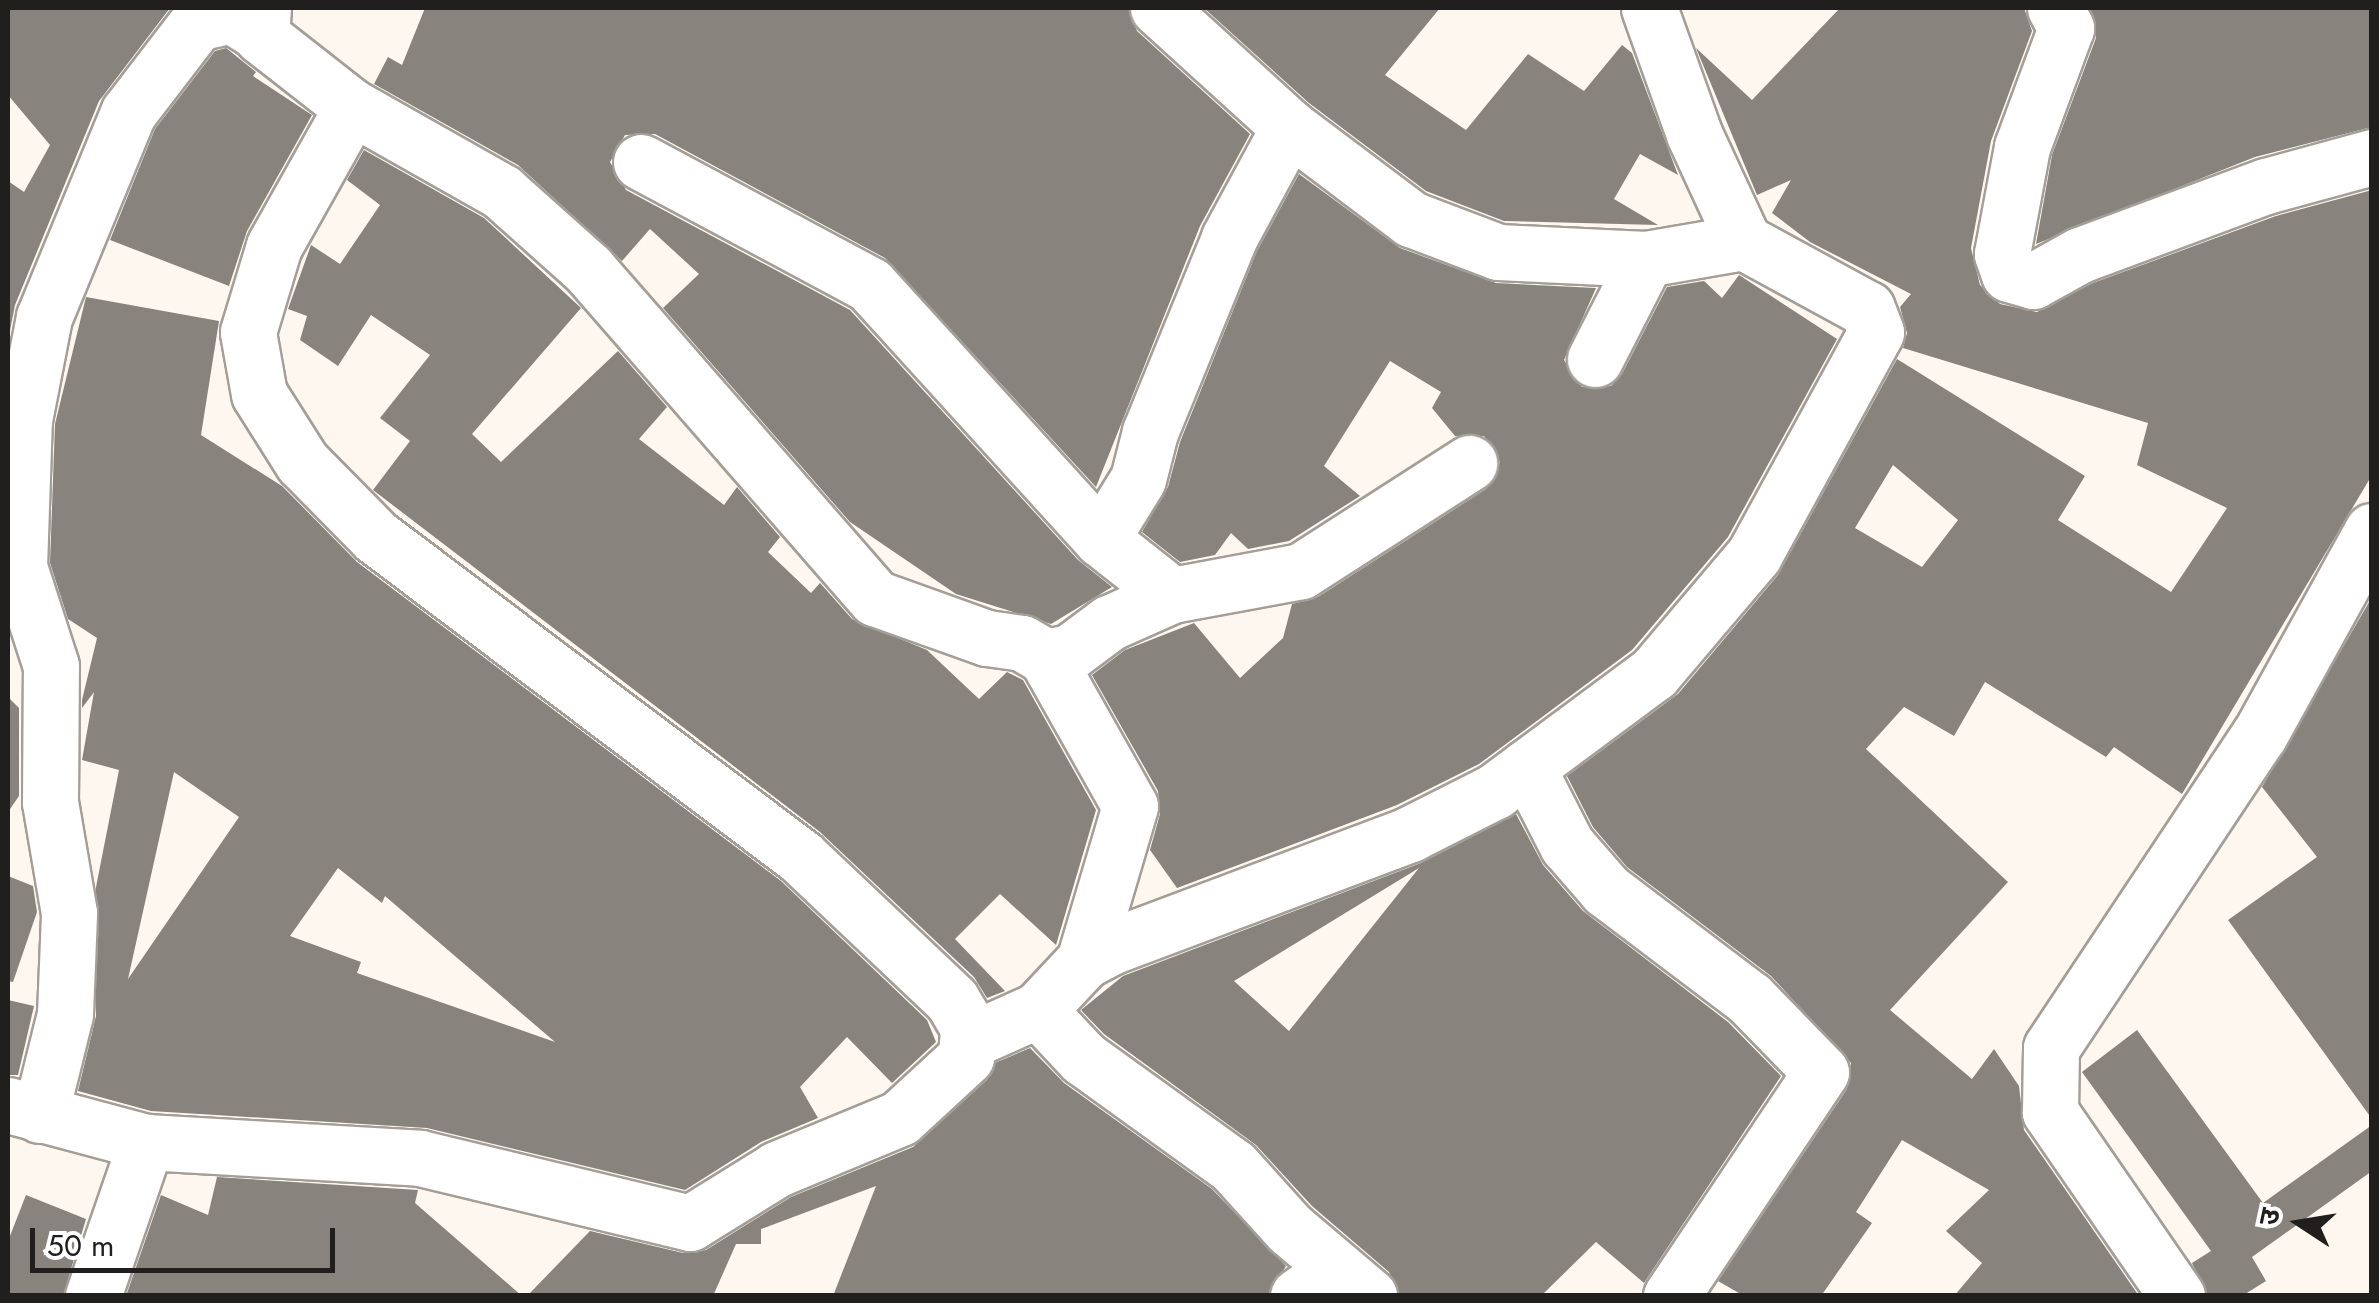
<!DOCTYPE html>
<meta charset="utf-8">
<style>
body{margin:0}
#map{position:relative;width:2379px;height:1303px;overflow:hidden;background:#fdf7ef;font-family:Jost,"Noto Sans Devanagari",sans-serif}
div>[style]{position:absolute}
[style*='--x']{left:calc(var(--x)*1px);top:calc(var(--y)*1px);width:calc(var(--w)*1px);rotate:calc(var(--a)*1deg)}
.building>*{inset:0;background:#88837d}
.roads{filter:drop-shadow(2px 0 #a49e97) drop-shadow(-2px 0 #a49e97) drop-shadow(0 2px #a49e97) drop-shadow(0 -2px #a49e97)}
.minor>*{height:55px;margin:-27.5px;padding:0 27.5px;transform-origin:27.5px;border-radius:27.5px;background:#fff}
span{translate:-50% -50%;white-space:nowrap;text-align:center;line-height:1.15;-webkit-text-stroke:8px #fff;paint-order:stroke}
.frame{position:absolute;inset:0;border:10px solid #211f1d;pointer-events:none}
.north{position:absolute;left:2249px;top:1173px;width:100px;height:100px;-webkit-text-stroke:8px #fff;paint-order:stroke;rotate:282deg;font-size:28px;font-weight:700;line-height:40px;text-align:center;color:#211f1d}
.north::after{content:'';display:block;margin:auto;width:35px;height:45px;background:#211f1d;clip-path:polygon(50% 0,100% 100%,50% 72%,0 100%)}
.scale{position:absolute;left:30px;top:1228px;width:305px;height:45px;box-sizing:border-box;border:5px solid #211f1d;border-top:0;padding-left:12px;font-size:30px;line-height:35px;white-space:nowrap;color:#211f1d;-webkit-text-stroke:8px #fff;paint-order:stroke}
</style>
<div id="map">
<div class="building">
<div style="clip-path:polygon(8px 8px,170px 8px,99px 101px,15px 305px,8px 341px,8px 181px,24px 192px,50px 145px,8px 95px)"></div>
<div style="clip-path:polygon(425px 8px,1128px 8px,1137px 31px,1250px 134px,1200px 226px,1096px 487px,885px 258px,655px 134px,625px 135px,610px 162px,626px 190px,850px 310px,1078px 560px,1112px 587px,1051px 624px,956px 594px,850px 522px,663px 308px,699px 274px,650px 229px,622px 261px,518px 165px,374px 84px,388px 57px,402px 65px)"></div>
<div style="clip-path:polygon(1204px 8px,1440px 8px,1385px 75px,1466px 130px,1528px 54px,1584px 91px,1622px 45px,1632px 53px,1678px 175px,1640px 154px,1614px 199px,1658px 225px,1504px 221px,1426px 191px,1309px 103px)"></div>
<div style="clip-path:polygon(evenodd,1840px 8px,2024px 8px,2032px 31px,1991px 141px,1971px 248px,1980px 285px,2000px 304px,2037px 312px,2093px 283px,2276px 216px,2372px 190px,2372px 475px,2182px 794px,2114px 747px,2106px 757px,1985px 682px,1954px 736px,1904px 707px,1866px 749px,2008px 882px,1890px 1010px,1972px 1079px,1994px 1049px,2019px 1086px,2024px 1130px,2139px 1296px,1954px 1296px,1982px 1263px,1946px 1231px,1989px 1190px,1902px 1140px,1856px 1212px,1872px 1223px,1821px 1296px,1744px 1296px,1718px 1281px,1847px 1089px,1851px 1063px,1771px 976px,1627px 867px,1593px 827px,1567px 776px,1678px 694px,1778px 575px,1897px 359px,2085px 476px,2058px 520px,2171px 592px,2227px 508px,2137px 465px,2148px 423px,1903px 348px,1907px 333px,1900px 307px,1911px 294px,1810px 242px,1772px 213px,1791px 180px,1757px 195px,1696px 48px,1752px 100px,1840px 8px,1893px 465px,1958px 520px,1922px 567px,1855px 528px,1893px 465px)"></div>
<div style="clip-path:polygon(2090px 8px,2372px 8px,2372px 127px,2255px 157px,2036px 244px,2052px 155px,2096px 38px)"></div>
<div style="clip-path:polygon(226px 48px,256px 72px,253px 76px,312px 115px,247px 231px,229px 286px,110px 240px,155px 129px,215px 51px)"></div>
<div style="clip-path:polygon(364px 150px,484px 218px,581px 308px,472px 434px,501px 462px,618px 351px,667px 407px,639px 439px,724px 505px,737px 487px,780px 537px,768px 552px,811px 593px,820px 583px,852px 619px,927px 650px,979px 699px,1007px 672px,1023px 680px,1096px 810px,1056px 945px,1000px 894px,955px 939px,1005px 991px,987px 998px,974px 977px,820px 832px,373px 490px,410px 441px,380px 418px,430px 355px,371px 315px,338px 366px,300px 340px,307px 316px,288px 309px,311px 245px,340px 264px,380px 205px,347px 180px)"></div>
<div style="clip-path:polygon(1299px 174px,1400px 248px,1496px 283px,1596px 288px,1564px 360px,1582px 387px,1611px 386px,1622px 374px,1667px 287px,1704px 281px,1722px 298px,1739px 275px,1837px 339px,1728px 537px,1632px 650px,1479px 764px,1397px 805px,1177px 888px,1150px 850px,1160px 814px,1158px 791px,1092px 675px,1125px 650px,1194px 623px,1240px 678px,1283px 638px,1292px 604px,1318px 597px,1486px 489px,1500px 462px,1484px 436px,1455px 436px,1432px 408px,1441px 392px,1390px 361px,1324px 466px,1360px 496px,1289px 541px,1248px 549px,1231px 533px,1215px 555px,1180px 562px,1142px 532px,1168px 487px,1180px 442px,1257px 251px)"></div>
<div style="clip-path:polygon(evenodd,86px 297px,219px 321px,201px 435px,282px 486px,357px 562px,781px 881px,927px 1020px,936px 1042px,892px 1083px,847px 1037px,800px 1087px,818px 1118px,761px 1142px,685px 1190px,427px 1128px,151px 1111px,78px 1091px,96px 1016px,96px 887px,119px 770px,82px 760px,94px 692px,82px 708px,82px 700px,97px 638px,68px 619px,50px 563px,55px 424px,86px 297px,174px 772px,239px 817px,128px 979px,174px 772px,86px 297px,338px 868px,382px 903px,385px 896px,555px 1042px,357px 973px,361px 962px,290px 936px,338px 868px)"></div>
<div style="clip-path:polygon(2372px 597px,2372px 1119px,2228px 920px,2317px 857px,2262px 787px)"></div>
<div style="clip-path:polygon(8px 697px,19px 708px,19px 796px,8px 812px)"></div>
<div style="clip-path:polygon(evenodd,1516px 814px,1543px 865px,1583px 911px,1728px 1022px,1781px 1076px,1644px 1283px,1596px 1242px,1541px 1296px,1399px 1296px,1389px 1272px,1312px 1206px,1256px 1145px,1104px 1034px,1081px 1010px,1123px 976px,1421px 863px,1516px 814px,1419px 868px,1289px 1031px,1234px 981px,1419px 868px)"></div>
<div style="clip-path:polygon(8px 876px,33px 886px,37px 912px,13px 982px,8px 981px)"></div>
<div style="clip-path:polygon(8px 1000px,34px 1006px,18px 1075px,8px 1075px)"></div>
<div style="clip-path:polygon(2137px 1030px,2263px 1203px,2372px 1125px,2372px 1171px,2252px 1257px,2266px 1281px,2242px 1296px,2208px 1296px,2192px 1263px,2211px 1251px,2082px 1072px)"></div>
<div style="clip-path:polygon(1030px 1048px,1064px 1083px,1212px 1189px,1286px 1266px,1267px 1296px,833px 1296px,876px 1186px,761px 1229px,761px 1244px,736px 1244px,713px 1296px,528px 1295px,590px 1231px,683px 1253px,706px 1250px,791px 1197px,913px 1147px,987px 1080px,995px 1063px)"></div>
<div style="clip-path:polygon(217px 1177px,418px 1190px,415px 1203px,522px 1296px,126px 1296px,161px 1195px,208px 1215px)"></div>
<div style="clip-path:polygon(26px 1195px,86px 1219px,63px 1296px,8px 1296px,8px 1241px)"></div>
</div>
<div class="roads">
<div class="minor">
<div style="--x:263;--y:8;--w:28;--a:94"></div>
<div style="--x:261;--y:36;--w:115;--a:38"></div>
<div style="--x:352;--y:107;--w:172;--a:29.5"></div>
<div style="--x:502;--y:192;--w:115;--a:41.8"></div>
<div style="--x:588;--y:269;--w:437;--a:48.9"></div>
<div style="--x:875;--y:598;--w:119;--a:19.7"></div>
<div style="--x:987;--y:638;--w:35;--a:8"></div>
<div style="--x:1022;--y:643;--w:28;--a:30"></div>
<div style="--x:1046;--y:657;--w:171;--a:60.6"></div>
<div style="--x:1130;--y:806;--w:162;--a:106.5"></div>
<div style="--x:1649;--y:8;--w:134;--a:70.3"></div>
<div style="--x:1694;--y:134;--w:119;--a:65.2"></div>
<div style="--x:2055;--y:8;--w:23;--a:61"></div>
<div style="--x:2066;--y:28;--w:127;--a:110.3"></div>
<div style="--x:2022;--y:147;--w:109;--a:100.6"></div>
<div style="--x:2002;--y:254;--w:21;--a:71"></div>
<div style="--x:2009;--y:274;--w:25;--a:16"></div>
<div style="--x:2033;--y:281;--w:54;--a:-29"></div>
<div style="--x:2080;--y:255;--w:198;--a:-20.4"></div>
<div style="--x:2266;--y:186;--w:110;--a:-15.3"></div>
<div style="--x:641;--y:162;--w:260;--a:28.2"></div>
<div style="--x:870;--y:285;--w:343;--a:47.7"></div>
<div style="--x:1101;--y:539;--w:90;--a:38.3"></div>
<div style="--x:1595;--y:359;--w:112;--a:-63"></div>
<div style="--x:1101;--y:539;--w:70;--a:-58.3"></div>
<div style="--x:1138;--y:479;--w:49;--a:-75.7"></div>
<div style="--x:1150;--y:432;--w:209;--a:-67.8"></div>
<div style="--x:1229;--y:238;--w:126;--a:-61.6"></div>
<div style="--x:1046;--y:657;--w:25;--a:-12"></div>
<div style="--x:1070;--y:652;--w:49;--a:-36.6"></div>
<div style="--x:1109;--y:623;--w:69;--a:-24"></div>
<div style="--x:1172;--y:595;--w:131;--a:-10.5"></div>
<div style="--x:1301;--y:571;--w:200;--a:-32.7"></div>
<div style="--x:1527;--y:767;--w:88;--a:62.9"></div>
<div style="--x:1567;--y:845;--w:60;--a:49.1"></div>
<div style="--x:1606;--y:890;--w:179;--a:37.1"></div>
<div style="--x:1749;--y:998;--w:103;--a:45.8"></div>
<div style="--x:1821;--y:1072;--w:270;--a:123.8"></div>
<div style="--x:1038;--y:1010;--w:66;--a:46.8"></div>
<div style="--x:1083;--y:1058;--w:185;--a:35.8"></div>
<div style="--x:1233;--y:1166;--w:85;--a:47.9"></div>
<div style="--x:1290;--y:1229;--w:104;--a:40.3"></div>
<div style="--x:971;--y:1040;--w:73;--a:-24.1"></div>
<div style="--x:1038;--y:1010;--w:67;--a:-46.8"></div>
<div style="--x:1084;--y:961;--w:30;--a:-28"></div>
<div style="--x:1110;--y:947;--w:321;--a:-20.6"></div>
<div style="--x:1410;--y:834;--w:95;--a:-26.8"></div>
<div style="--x:1495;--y:791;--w:198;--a:-36.6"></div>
<div style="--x:1654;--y:673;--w:155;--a:-49.7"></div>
<div style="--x:1754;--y:555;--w:254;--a:-61.3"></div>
<div style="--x:1876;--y:332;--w:25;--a:-111"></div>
<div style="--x:1867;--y:309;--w:140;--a:-151.4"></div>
<div style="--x:1744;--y:242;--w:99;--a:170.2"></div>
<div style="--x:1646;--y:259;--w:148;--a:-177.3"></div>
<div style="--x:1498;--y:252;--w:93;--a:-159.2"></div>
<div style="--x:1411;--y:219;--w:153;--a:-143"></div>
<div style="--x:1289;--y:127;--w:177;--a:-137.7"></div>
<div style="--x:8;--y:1105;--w:143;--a:15"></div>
<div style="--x:146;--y:1142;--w:274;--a:3.3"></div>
<div style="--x:420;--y:1158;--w:278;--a:13.5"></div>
<div style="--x:690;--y:1223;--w:102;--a:-31.8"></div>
<div style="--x:777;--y:1169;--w:133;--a:-22.5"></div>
<div style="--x:900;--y:1118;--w:90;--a:-42.7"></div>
<div style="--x:966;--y:1057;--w:30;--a:-86"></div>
<div style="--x:968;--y:1027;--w:31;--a:-121"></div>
<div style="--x:952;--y:1000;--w:208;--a:-136.6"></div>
<div style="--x:801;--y:857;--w:532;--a:-143.02"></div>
<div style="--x:376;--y:537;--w:105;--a:-134.6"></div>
<div style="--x:302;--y:462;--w:80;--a:-122.3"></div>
<div style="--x:259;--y:394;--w:63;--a:-100.1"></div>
<div style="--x:248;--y:332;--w:90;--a:-73.2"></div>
<div style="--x:274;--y:246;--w:159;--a:-60.7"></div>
<div style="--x:40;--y:1115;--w:104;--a:-76.1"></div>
<div style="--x:65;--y:1014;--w:101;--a:-87.7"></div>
<div style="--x:69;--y:913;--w:113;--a:-99.7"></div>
<div style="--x:50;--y:802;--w:136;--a:-89.6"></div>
<div style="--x:51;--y:666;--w:104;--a:-107.9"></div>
<div style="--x:19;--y:567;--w:147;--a:-88.1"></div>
<div style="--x:24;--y:420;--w:105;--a:-79"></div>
<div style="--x:44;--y:317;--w:221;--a:-67.6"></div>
<div style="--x:128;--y:113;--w:113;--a:-52.5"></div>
<div style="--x:197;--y:23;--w:35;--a:-13"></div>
<div style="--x:231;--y:15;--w:31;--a:32"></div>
<div style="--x:93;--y:1296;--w:163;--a:-71"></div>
<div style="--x:1298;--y:1296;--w:47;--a:-35.4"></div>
<div style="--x:2177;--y:1296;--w:224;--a:-124.6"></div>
<div style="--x:2050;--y:1112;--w:64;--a:-89.1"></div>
<div style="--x:2051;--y:1048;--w:377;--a:-56.4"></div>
<div style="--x:2260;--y:734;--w:232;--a:-61.1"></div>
</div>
</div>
<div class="frame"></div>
<div class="north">उ</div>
<div class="scale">50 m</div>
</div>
